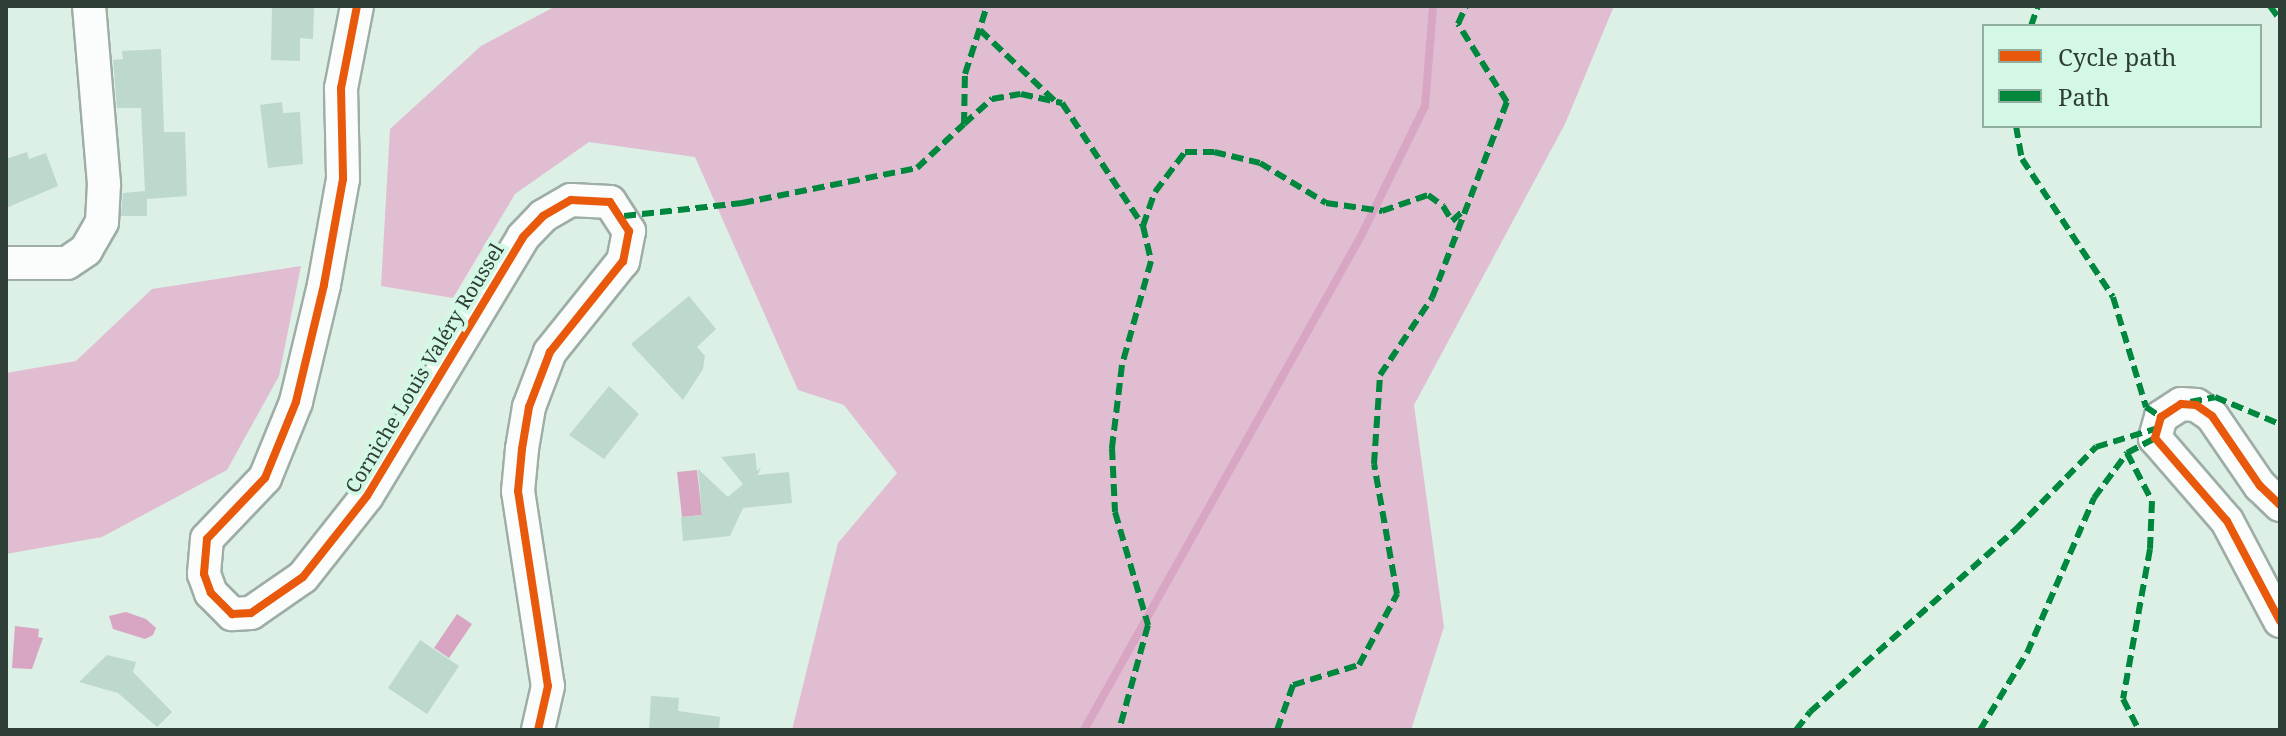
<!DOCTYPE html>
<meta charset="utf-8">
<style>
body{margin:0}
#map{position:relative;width:2286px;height:736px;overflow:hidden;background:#dcf0e6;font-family:"Noto Serif",serif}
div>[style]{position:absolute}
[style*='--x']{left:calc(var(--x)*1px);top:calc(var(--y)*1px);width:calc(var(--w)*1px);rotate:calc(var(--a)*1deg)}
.forest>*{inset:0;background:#e0bdd1}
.water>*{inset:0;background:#d8a6c2}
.stream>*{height:8px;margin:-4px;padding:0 4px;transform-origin:4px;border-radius:4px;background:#d8a6c2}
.building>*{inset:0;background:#bdd8cc}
.roads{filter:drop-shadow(2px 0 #9eada6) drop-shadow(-2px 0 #9eada6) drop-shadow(0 2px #9eada6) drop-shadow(0 -2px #9eada6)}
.minor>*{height:32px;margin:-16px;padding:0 16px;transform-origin:16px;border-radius:16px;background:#fafdfb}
.quiet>*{height:6px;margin-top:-3px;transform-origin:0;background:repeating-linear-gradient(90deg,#00873e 0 12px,transparent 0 18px)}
.cycleway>*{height:8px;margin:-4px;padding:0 4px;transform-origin:4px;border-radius:4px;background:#e8590c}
span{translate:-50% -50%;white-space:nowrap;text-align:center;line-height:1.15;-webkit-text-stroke:8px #d4f8e6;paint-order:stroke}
.street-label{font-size:20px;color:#2f3e37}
.frame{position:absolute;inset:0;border:8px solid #2f3e37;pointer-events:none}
.legend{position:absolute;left:1982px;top:24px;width:280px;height:104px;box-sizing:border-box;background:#d4f8e6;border:2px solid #92aea0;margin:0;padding:10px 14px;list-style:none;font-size:24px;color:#2f3e37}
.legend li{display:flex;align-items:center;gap:16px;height:40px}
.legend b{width:40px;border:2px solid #92aea0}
</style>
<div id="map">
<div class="forest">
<div style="clip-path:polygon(556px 6px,1614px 6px,1565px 124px,1414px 405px,1444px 627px,1411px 730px,792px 730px,838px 543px,897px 473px,844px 405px,798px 390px,695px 157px,589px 142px,515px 194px,453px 298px,381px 286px,390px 129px,481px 46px)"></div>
<div style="clip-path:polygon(301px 266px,279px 376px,227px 470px,102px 537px,6px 554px,6px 373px,76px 361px,152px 289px)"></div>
</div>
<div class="water">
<div style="clip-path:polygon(697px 470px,702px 515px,682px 517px,677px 472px)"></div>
<div style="clip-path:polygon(126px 612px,146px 619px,156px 628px,153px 635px,145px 639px,113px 629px,109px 616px)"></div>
<div style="clip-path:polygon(457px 614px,472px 624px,449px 658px,434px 648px)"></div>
<div style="clip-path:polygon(15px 626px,39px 629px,38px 637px,43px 638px,32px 669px,12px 668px)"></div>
</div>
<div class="stream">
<div style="--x:1084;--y:730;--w:566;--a:-60.72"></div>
<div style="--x:1361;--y:236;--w:145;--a:-63.8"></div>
<div style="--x:1425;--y:106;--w:100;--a:-85.4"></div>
</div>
<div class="building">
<div style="clip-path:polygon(272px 6px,314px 6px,313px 39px,300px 38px,300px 61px,271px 60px)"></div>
<div style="clip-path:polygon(161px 49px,164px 132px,185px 132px,187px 196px,147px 199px,147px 216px,121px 216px,123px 193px,145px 191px,141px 108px,117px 108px,113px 60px,123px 59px,122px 51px)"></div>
<div style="clip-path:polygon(282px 102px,283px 113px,300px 112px,303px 164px,268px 168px,260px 105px)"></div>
<div style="clip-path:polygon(27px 152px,29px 159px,46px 153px,58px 186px,6px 208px,6px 159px)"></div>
<div style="clip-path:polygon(689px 296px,716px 329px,697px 347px,705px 356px,703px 369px,683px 400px,631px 344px)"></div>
<div style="clip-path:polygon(609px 386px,639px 414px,604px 459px,569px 435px)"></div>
<div style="clip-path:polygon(755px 453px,757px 471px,761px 467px,758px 475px,789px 472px,792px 503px,743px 508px,730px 536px,683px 541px,681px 517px,702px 515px,698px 469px,728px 497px,743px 484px,721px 457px)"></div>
<div style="clip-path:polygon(420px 640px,459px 666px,427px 714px,388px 688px)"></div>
<div style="clip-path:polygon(107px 655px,136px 662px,133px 672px,172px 712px,157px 727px,118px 693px,79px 682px)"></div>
<div style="clip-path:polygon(651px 696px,679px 698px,678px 711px,720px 717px,719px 730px,649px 730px)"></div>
</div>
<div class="roads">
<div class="minor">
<div style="--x:357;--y:6;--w:84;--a:101"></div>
<div style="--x:341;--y:88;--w:91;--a:88.7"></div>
<div style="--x:343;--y:179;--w:108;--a:100.2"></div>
<div style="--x:324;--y:285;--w:120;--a:103.5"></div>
<div style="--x:296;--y:402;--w:82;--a:112.2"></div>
<div style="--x:265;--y:478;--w:84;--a:133.6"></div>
<div style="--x:207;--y:539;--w:35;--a:95"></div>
<div style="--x:204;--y:574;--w:20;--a:70"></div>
<div style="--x:211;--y:593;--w:30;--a:45"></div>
<div style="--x:232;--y:614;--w:19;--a:-3"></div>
<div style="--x:251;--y:613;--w:63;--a:-34.7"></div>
<div style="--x:303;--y:577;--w:103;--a:-51.7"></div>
<div style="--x:367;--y:496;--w:302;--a:-58.9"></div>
<div style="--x:523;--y:237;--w:29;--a:-46"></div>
<div style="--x:543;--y:216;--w:32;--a:-30"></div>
<div style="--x:571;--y:200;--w:39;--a:3"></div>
<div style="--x:610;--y:202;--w:35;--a:57"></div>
<div style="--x:629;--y:231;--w:31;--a:101"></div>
<div style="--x:623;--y:261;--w:117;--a:128.7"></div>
<div style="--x:550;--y:352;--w:59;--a:110.9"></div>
<div style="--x:529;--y:407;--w:43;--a:99.5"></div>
<div style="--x:522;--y:449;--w:42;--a:95.4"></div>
<div style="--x:518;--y:491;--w:197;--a:81.3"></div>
<div style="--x:548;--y:686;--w:45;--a:102.8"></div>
<div style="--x:6;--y:263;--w:61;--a:0"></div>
<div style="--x:67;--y:263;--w:23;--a:-34"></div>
<div style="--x:86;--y:250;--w:32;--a:-60"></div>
<div style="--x:102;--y:222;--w:38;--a:-87"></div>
<div style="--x:104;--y:184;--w:179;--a:-94.8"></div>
<div style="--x:2280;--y:505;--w:28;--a:-136"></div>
<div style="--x:2260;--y:486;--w:85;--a:-124.4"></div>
<div style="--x:2212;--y:416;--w:19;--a:-145"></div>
<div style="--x:2196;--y:405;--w:15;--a:-176"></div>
<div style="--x:2181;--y:404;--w:24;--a:147"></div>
<div style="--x:2161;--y:417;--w:22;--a:106"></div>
<div style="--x:2155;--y:438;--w:110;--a:49.1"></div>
<div style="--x:2227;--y:521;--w:113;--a:62.1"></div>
</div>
</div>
<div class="quiet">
<div style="--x:2270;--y:6;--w:17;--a:54"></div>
<div style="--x:2031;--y:26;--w:21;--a:-71"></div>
<div style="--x:980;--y:30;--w:105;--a:43.5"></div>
<div style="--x:964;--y:124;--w:38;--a:-42"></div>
<div style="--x:992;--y:99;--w:29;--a:-10"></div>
<div style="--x:1021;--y:94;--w:42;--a:12.4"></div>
<div style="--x:1062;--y:103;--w:147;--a:56.6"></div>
<div style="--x:1143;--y:226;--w:36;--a:77"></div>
<div style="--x:1151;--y:261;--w:108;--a:105.6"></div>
<div style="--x:1122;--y:365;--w:84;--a:96.9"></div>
<div style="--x:1112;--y:448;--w:64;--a:87.3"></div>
<div style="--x:1115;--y:512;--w:118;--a:73.7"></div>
<div style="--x:1148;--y:625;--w:109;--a:105.4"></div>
<div style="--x:2016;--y:126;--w:34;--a:80"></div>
<div style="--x:2022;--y:159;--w:165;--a:56.6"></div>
<div style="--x:2113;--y:297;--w:115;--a:73.3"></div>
<div style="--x:2146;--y:407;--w:18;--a:34"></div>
<div style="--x:624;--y:216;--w:119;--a:-6.3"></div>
<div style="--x:742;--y:203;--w:178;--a:-11.3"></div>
<div style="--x:917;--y:168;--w:64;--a:-43.1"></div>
<div style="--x:964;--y:124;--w:50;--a:-88.9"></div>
<div style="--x:965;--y:74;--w:71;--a:-72.1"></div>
<div style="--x:1143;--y:226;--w:36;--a:-71"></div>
<div style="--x:1155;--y:192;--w:50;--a:-53.1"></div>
<div style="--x:1185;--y:152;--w:29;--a:0"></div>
<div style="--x:1214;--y:152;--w:47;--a:13.4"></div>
<div style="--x:1260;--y:163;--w:77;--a:31.2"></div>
<div style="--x:1326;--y:203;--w:57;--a:8.1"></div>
<div style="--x:1382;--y:211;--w:49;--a:-19.2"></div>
<div style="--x:1428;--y:195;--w:19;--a:36"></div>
<div style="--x:1443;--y:206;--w:17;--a:59"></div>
<div style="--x:1452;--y:221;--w:13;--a:-42"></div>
<div style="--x:2190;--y:402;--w:25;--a:-11"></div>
<div style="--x:2215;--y:397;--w:70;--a:22.6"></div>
<div style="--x:2127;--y:453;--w:54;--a:62.5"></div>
<div style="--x:2152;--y:501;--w:48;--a:92.4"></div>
<div style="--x:2150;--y:549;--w:152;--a:100.2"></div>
<div style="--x:2123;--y:699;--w:35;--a:63"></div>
<div style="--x:1277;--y:730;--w:48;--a:-70.4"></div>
<div style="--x:1293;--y:685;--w:69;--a:-16.9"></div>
<div style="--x:1359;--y:665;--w:81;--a:-61.8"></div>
<div style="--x:1397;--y:594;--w:132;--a:-100"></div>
<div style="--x:1374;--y:464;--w:89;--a:-86.1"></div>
<div style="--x:1380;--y:375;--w:93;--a:-56"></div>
<div style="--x:1432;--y:298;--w:210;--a:-69.1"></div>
<div style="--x:1507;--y:102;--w:92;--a:-122.1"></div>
<div style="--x:1458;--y:24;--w:20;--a:-66"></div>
<div style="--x:1796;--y:730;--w:23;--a:-52"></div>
<div style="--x:1810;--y:712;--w:276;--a:-41.6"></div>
<div style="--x:2016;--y:529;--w:115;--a:-45.7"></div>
<div style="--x:2096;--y:447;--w:62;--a:-17"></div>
<div style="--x:1980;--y:730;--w:90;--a:-58.6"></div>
<div style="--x:2027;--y:653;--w:169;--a:-66.6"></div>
<div style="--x:2094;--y:498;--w:56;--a:-53.7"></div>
<div style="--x:2127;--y:453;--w:32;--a:-28"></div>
</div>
<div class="cycleway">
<div style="--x:357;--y:6;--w:84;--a:101"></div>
<div style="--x:341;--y:88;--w:91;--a:88.7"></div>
<div style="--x:343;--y:179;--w:108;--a:100.2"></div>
<div style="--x:324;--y:285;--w:120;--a:103.5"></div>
<div style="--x:296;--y:402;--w:82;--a:112.2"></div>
<div style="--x:265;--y:478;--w:84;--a:133.6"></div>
<div style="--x:207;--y:539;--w:35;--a:95"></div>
<div style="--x:204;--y:574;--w:20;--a:70"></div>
<div style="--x:211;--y:593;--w:30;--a:45"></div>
<div style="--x:232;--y:614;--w:19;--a:-3"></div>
<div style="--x:251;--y:613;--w:63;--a:-34.7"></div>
<div style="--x:303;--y:577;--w:103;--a:-51.7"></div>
<div style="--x:367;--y:496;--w:302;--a:-58.9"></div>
<div style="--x:523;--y:237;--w:29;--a:-46"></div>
<div style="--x:543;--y:216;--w:32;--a:-30"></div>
<div style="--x:571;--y:200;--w:39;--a:3"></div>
<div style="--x:610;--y:202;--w:35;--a:57"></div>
<div style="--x:629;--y:231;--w:31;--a:101"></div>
<div style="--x:623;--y:261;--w:117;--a:128.7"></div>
<div style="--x:550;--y:352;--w:59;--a:110.9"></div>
<div style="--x:529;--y:407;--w:43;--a:99.5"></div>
<div style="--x:522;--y:449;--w:42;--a:95.4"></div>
<div style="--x:518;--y:491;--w:197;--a:81.3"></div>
<div style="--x:548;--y:686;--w:45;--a:102.8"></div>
<div style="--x:2280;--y:505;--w:28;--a:-136"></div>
<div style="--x:2260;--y:486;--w:85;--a:-124.4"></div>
<div style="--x:2212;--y:416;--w:19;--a:-145"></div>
<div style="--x:2196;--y:405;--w:15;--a:-176"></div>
<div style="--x:2181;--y:404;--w:24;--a:147"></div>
<div style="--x:2161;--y:417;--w:22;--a:106"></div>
<div style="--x:2155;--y:438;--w:110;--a:49.1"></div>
<div style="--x:2227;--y:521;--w:113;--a:62.1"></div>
</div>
<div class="street-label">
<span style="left:424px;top:368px;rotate:-59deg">Corniche Louis Valéry Roussel</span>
</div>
<div class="frame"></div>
<ul class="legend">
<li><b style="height:10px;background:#e8590c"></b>Cycle path</li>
<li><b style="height:10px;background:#00873e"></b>Path</li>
</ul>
</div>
